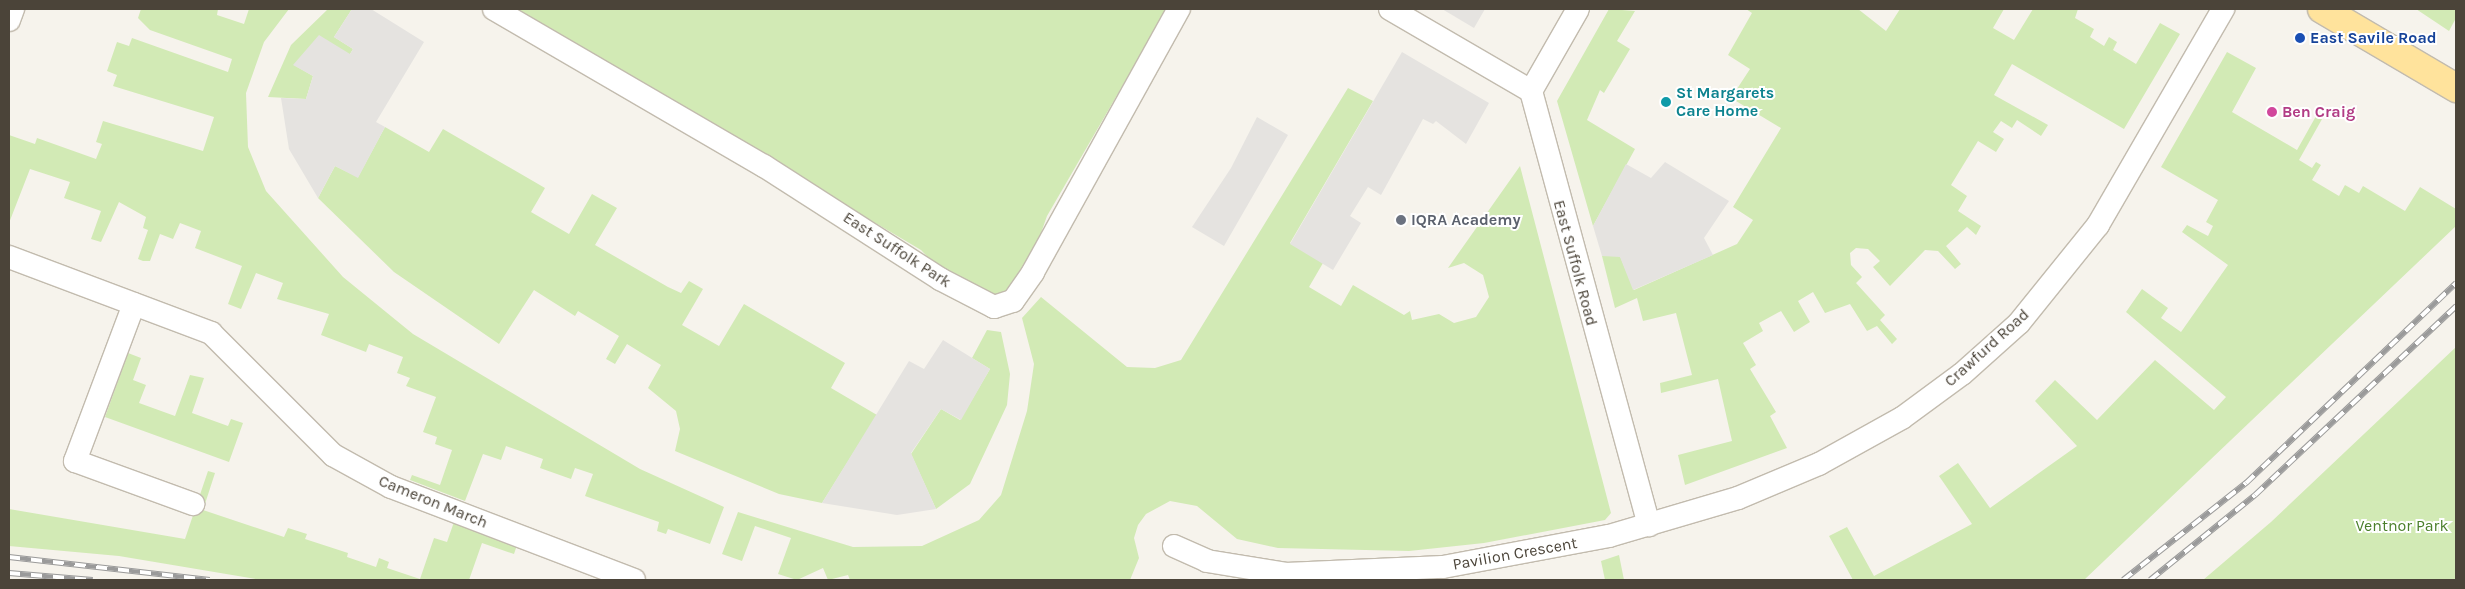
<!DOCTYPE html>
<style>
body{margin:0}
#map{position:relative;width:2465px;height:589px;overflow:hidden;background:#f6f3ec;font-family:Karla,sans-serif}
div>[style]{position:absolute}
[style*='--x']{left:calc(var(--x)*1px);top:calc(var(--y)*1px);width:calc(var(--w)*1px);rotate:calc(var(--a)*1deg)}
.green>*{inset:0;background:#d2eab5}
.parking>*{inset:0;background:#e5e3e0}
.roads{filter:drop-shadow(1px 0 #c2bbae) drop-shadow(-1px 0 #c2bbae) drop-shadow(0 1px #c2bbae) drop-shadow(0 -1px #c2bbae)}
.street>*{height:22px;margin:-11px;padding:0 11px;transform-origin:11px;border-radius:11px;background:#fff}
.primary>*{height:28px;margin:-14px;padding:0 14px;transform-origin:14px;border-radius:14px;background:#ffe39c}
.rail>*{height:5.5px;margin-top:-2.75px;transform-origin:0;background:repeating-linear-gradient(90deg,#fff 0 11px,#9a9a9a 0 22px);box-sizing:border-box;border-block:1px solid #9a9a9a}
.dots>*{width:14px;height:14px;translate:-50% -50%;box-sizing:border-box;border:2px solid #fff;border-radius:50%}
span{translate:-50% -50%;white-space:nowrap;text-align:center;line-height:1.15;-webkit-text-stroke:4px #fff;paint-order:stroke}
.transit-label{font-size:16px;color:#164399;font-weight:700}
.left{translate:0 -50%;text-align:left}
.culture-label{font-size:16px;color:#0d838f;font-weight:700}
.hotel-label{font-size:16px;color:#b23c85;font-weight:700}
.worship-label{font-size:16px;color:#5b616d;font-weight:700}
.street-label{font-size:16px;color:#4b4439}
.park-label{font-size:16px;color:#4a7f2a}
.frame{position:absolute;inset:0;border:10px solid #4b4439;pointer-events:none}
</style>
<div id="map">
<div class="green">
<div style="clip-path:polygon(141px 9px,218px 9px,217px 15px,244px 24px,249px 9px,289px 9px,264px 42px,246px 93px,248px 147px,266px 191px,343px 277px,413px 334px,640px 469px,724px 507px,710px 544px,668px 529px,666px 534px,657px 531px,659px 522px,585px 496px,593px 474px,575px 468px,571px 479px,540px 468px,543px 459px,506px 446px,501px 460px,483px 454px,465px 501px,410px 480px,412px 475px,440px 485px,452px 450px,435px 444px,437px 437px,423px 432px,436px 397px,406px 386px,410px 378px,397px 373px,403px 357px,369px 344px,366px 352px,321px 335px,329px 314px,277px 299px,283px 283px,256px 273px,241px 309px,228px 304px,242px 266px,195px 248px,201px 231px,180px 223px,173px 239px,160px 234px,150px 261px,143px 261px,138px 259px,148px 230px,143px 228px,146px 217px,119px 202px,101px 242px,91px 239px,101px 211px,64px 198px,70px 182px,30px 169px,9px 223px,9px 135px,35px 144px,37px 138px,96px 159px,102px 144px,96px 142px,103px 121px,203px 151px,214px 117px,113px 86px,117px 75px,107px 71px,117px 42px,129px 46px,132px 38px,228px 72px,232px 59px,150px 30px,138px 18px)"></div>
<div style="clip-path:polygon(328px 9px,352px 9px,334px 37px,353px 49px,350px 54px,294px 65px,313px 76px,306px 99px,268px 97px,291px 45px)"></div>
<div style="clip-path:polygon(514px 9px,1167px 9px,1047px 216px,1035px 250px,1010px 293px,1000px 299px,944px 274px,921px 250px)"></div>
<div style="clip-path:polygon(1609px 9px,1635px 11px,1617px 41px,1630px 49px,1604px 93px,1600px 90px,1587px 120px,1635px 149px,1593px 226px,1557px 101px)"></div>
<div style="clip-path:polygon(1746px 9px,1858px 9px,1886px 31px,1900px 9px,2004px 9px,1993px 28px,2014px 40px,2033px 9px,2078px 9px,2075px 18px,2094px 29px,2090px 37px,2104px 46px,2109px 37px,2117px 42px,2113px 50px,2136px 64px,2160px 23px,2180px 34px,2124px 129px,2012px 64px,1994px 95px,2048px 125px,2041px 136px,2017px 120px,2012px 128px,2001px 121px,1993px 132px,2004px 139px,1996px 152px,1978px 141px,1970px 154px,1951px 185px,1967px 196px,1958px 211px,1981px 226px,1976px 235px,1967px 227px,1946px 246px,1961px 264px,1955px 269px,1938px 251px,1925px 250px,1890px 286px,1873px 267px,1880px 261px,1868px 249px,1856px 248px,1850px 253px,1851px 265px,1862px 277px,1856px 283px,1885px 315px,1880px 320px,1897px 339px,1892px 344px,1877px 326px,1867px 331px,1850px 304px,1825px 313px,1813px 292px,1798px 301px,1810px 322px,1794px 332px,1781px 311px,1759px 323px,1763px 331px,1743px 343px,1756px 365px,1750px 369px,1776px 412px,1770px 416px,1787px 448px,1685px 485px,1678px 455px,1732px 441px,1718px 379px,1661px 393px,1660px 383px,1692px 375px,1676px 313px,1643px 321px,1637px 298px,1615px 308px,1602px 256px,1620px 256px,1634px 290px,1737px 244px,1753px 220px,1733px 207px,1781px 128px,1731px 98px,1750px 69px,1728px 55px,1752px 13px)"></div>
<div style="clip-path:polygon(2416px 9px,2456px 9px,2456px 18px,2449px 31px)"></div>
<div style="clip-path:polygon(2227px 52px,2256px 68px,2232px 112px,2297px 150px,2320px 109px,2326px 112px,2299px 160px,2312px 168px,2316px 162px,2321px 165px,2312px 180px,2339px 196px,2345px 185px,2359px 193px,2363px 186px,2405px 211px,2420px 187px,2456px 209px,2456px 226px,2084px 580px,1853px 580px,1829px 536px,1847px 527px,1874px 576px,1972px 524px,1939px 476px,1958px 463px,1990px 508px,2077px 446px,2035px 401px,2055px 380px,2097px 420px,2155px 360px,2214px 410px,2226px 397px,2126px 312px,2142px 289px,2168px 308px,2161px 318px,2181px 332px,2228px 265px,2182px 232px,2187px 225px,2208px 236px,2213px 226px,2206px 222px,2218px 200px,2161px 167px)"></div>
<div style="clip-path:polygon(1348px 88px,1373px 101px,1290px 243px,1323px 263px,1309px 287px,1341px 306px,1353px 285px,1404px 315px,1410px 311px,1412px 320px,1439px 314px,1454px 323px,1476px 317px,1489px 297px,1483px 275px,1464px 263px,1448px 268px,1520px 166px,1611px 513px,1605px 520px,1484px 543px,1409px 551px,1278px 548px,1237px 539px,1197px 506px,1170px 501px,1146px 514px,1138px 525px,1134px 538px,1139px 558px,1130px 580px,850px 580px,848px 575px,828px 580px,823px 568px,797px 580px,778px 574px,791px 538px,755px 526px,742px 561px,722px 554px,738px 512px,853px 547px,922px 546px,979px 520px,1001px 495px,1027px 411px,1034px 364px,1022px 318px,1041px 297px,1127px 367px,1155px 368px,1181px 360px)"></div>
<div style="clip-path:polygon(385px 127px,429px 152px,443px 129px,545px 188px,531px 212px,569px 234px,592px 194px,617px 208px,595px 245px,668px 287px,681px 293px,689px 281px,703px 289px,682px 325px,719px 346px,744px 304px,845px 363px,831px 388px,877px 415px,822px 503px,779px 494px,675px 451px,680px 429px,676px 411px,648px 388px,661px 365px,627px 344px,615px 364px,606px 359px,619px 336px,578px 311px,575px 316px,534px 290px,499px 344px,394px 272px,318px 198px,335px 166px,358px 177px)"></div>
<div style="clip-path:polygon(987px 330px,1001px 332px,1010px 374px,1007px 405px,970px 484px,936px 509px,911px 454px,941px 409px,960px 420px,990px 369px,972px 358px)"></div>
<div style="clip-path:polygon(2456px 347px,2456px 580px,2203px 580px,2271px 522px)"></div>
<div style="clip-path:polygon(128px 353px,141px 358px,133px 380px,146px 385px,139px 403px,175px 416px,190px 375px,204px 378px,192px 413px,228px 426px,231px 419px,243px 423px,229px 462px,105px 417px)"></div>
<div style="clip-path:polygon(208px 471px,215px 473px,203px 510px,284px 537px,288px 528px,307px 534px,305px 539px,348px 553px,347px 557px,376px 567px,379px 558px,389px 562px,387px 568px,420px 579px,434px 538px,447px 542px,454px 522px,517px 545px,514px 554px,482px 543px,469px 580px,262px 580px,119px 556px,9px 546px,9px 509px,185px 539px)"></div>
<div style="clip-path:polygon(1619px 555px,1624px 580px,1605px 580px,1601px 561px)"></div>
</div>
<div class="parking">
<div style="clip-path:polygon(352px 9px,371px 9px,424px 42px,376px 122px,385px 127px,358px 178px,335px 166px,318px 198px,289px 149px,281px 98px,306px 99px,313px 76px,293px 65px,319px 35px,350px 54px,353px 49px,334px 37px)"></div>
<div style="clip-path:polygon(1442px 9px,1485px 9px,1474px 28px)"></div>
<div style="clip-path:polygon(1402px 52px,1489px 103px,1466px 144px,1436px 121px,1433px 124px,1423px 119px,1381px 195px,1368px 187px,1350px 216px,1361px 223px,1333px 270px,1290px 244px)"></div>
<div style="clip-path:polygon(1257px 117px,1288px 135px,1224px 246px,1192px 227px,1231px 168px)"></div>
<div style="clip-path:polygon(1665px 162px,1729px 201px,1704px 238px,1713px 255px,1633px 290px,1620px 257px,1602px 256px,1593px 226px,1626px 164px,1651px 178px)"></div>
<div style="clip-path:polygon(943px 340px,990px 369px,961px 420px,941px 409px,911px 453px,936px 509px,897px 515px,822px 503px,909px 361px,924px 369px)"></div>
</div>
<div class="roads">
<div class="street">
<div style="--x:494;--y:9;--w:312;--a:30.2"></div>
<div style="--x:764;--y:166;--w:209;--a:32.7"></div>
<div style="--x:940;--y:279;--w:61;--a:27.4"></div>
<div style="--x:994;--y:307;--w:20;--a:-18"></div>
<div style="--x:1013;--y:301;--w:35;--a:-55"></div>
<div style="--x:1033;--y:272;--w:301;--a:-61"></div>
<div style="--x:1390;--y:9;--w:163;--a:30.2"></div>
<div style="--x:1578;--y:9;--w:95;--a:119.8"></div>
<div style="--x:1531;--y:91;--w:450;--a:74.8"></div>
<div style="--x:9;--y:20;--w:12;--a:-70"></div>
<div style="--x:9;--y:257;--w:216;--a:20.6"></div>
<div style="--x:211;--y:333;--w:173;--a:45"></div>
<div style="--x:333;--y:455;--w:66;--a:28.9"></div>
<div style="--x:391;--y:487;--w:260;--a:20.9"></div>
<div style="--x:134;--y:304;--w:168;--a:110.6"></div>
<div style="--x:75;--y:461;--w:126;--a:20"></div>
<div style="--x:1174;--y:546;--w:36;--a:24"></div>
<div style="--x:1207;--y:561;--w:80;--a:9.3"></div>
<div style="--x:1286;--y:574;--w:157;--a:-2.6"></div>
<div style="--x:1443;--y:567;--w:169;--a:-10.6"></div>
<div style="--x:1609;--y:536;--w:134;--a:-16.4"></div>
<div style="--x:1738;--y:498;--w:88;--a:-22.8"></div>
<div style="--x:1819;--y:464;--w:95;--a:-29"></div>
<div style="--x:1902;--y:418;--w:74;--a:-36.3"></div>
<div style="--x:1962;--y:374;--w:76;--a:-41.8"></div>
<div style="--x:2019;--y:323;--w:126;--a:-51.1"></div>
<div style="--x:2098;--y:225;--w:250;--a:-59.9"></div>
</div>
<div class="primary">
<div style="--x:2322;--y:9;--w:156;--a:30.5"></div>
</div>
</div>
<div class="rail">
<div style="--x:9;--y:557;--w:202;--a:6.5"></div>
<div style="--x:9;--y:573;--w:84;--a:4.8"></div>
<div style="--x:2123;--y:580;--w:157;--a:-38.3"></div>
<div style="--x:2246;--y:483;--w:290;--a:-43.6"></div>
<div style="--x:2150;--y:580;--w:135;--a:-39"></div>
<div style="--x:2255;--y:495;--w:276;--a:-43.2"></div>
</div>
<div class="dots">
<div style="left:2300px;top:38px;background:#1a4fb4"></div>
<div style="left:1666px;top:102px;background:#0f9aa8"></div>
<div style="left:2272px;top:112px;background:#d1479c"></div>
<div style="left:1401px;top:220px;background:#6b7280"></div>
</div>
<div class="transit-label">
<span class="left" style="left:2310px;top:38px">East Savile Road</span>
</div>
<div class="culture-label">
<span class="left" style="left:1676px;top:102px">St Margarets<br>Care Home</span>
</div>
<div class="hotel-label">
<span class="left" style="left:2282px;top:112px">Ben Craig</span>
</div>
<div class="worship-label">
<span class="left" style="left:1411px;top:220px">IQRA Academy</span>
</div>
<div class="street-label">
<span style="left:897px;top:250px;rotate:33deg">East Suffolk Park</span>
<span style="left:1575px;top:263px;rotate:75deg">East Suffolk Road</span>
<span style="left:1987px;top:348px;rotate:-42deg">Crawfurd Road</span>
<span style="left:433px;top:502px;rotate:22deg">Cameron March</span>
<span style="left:1515px;top:554px;rotate:-10deg">Pavilion Crescent</span>
</div>
<div class="park-label">
<span style="left:2402px;top:526px">Ventnor Park</span>
</div>
<div class="frame"></div>
</div>
